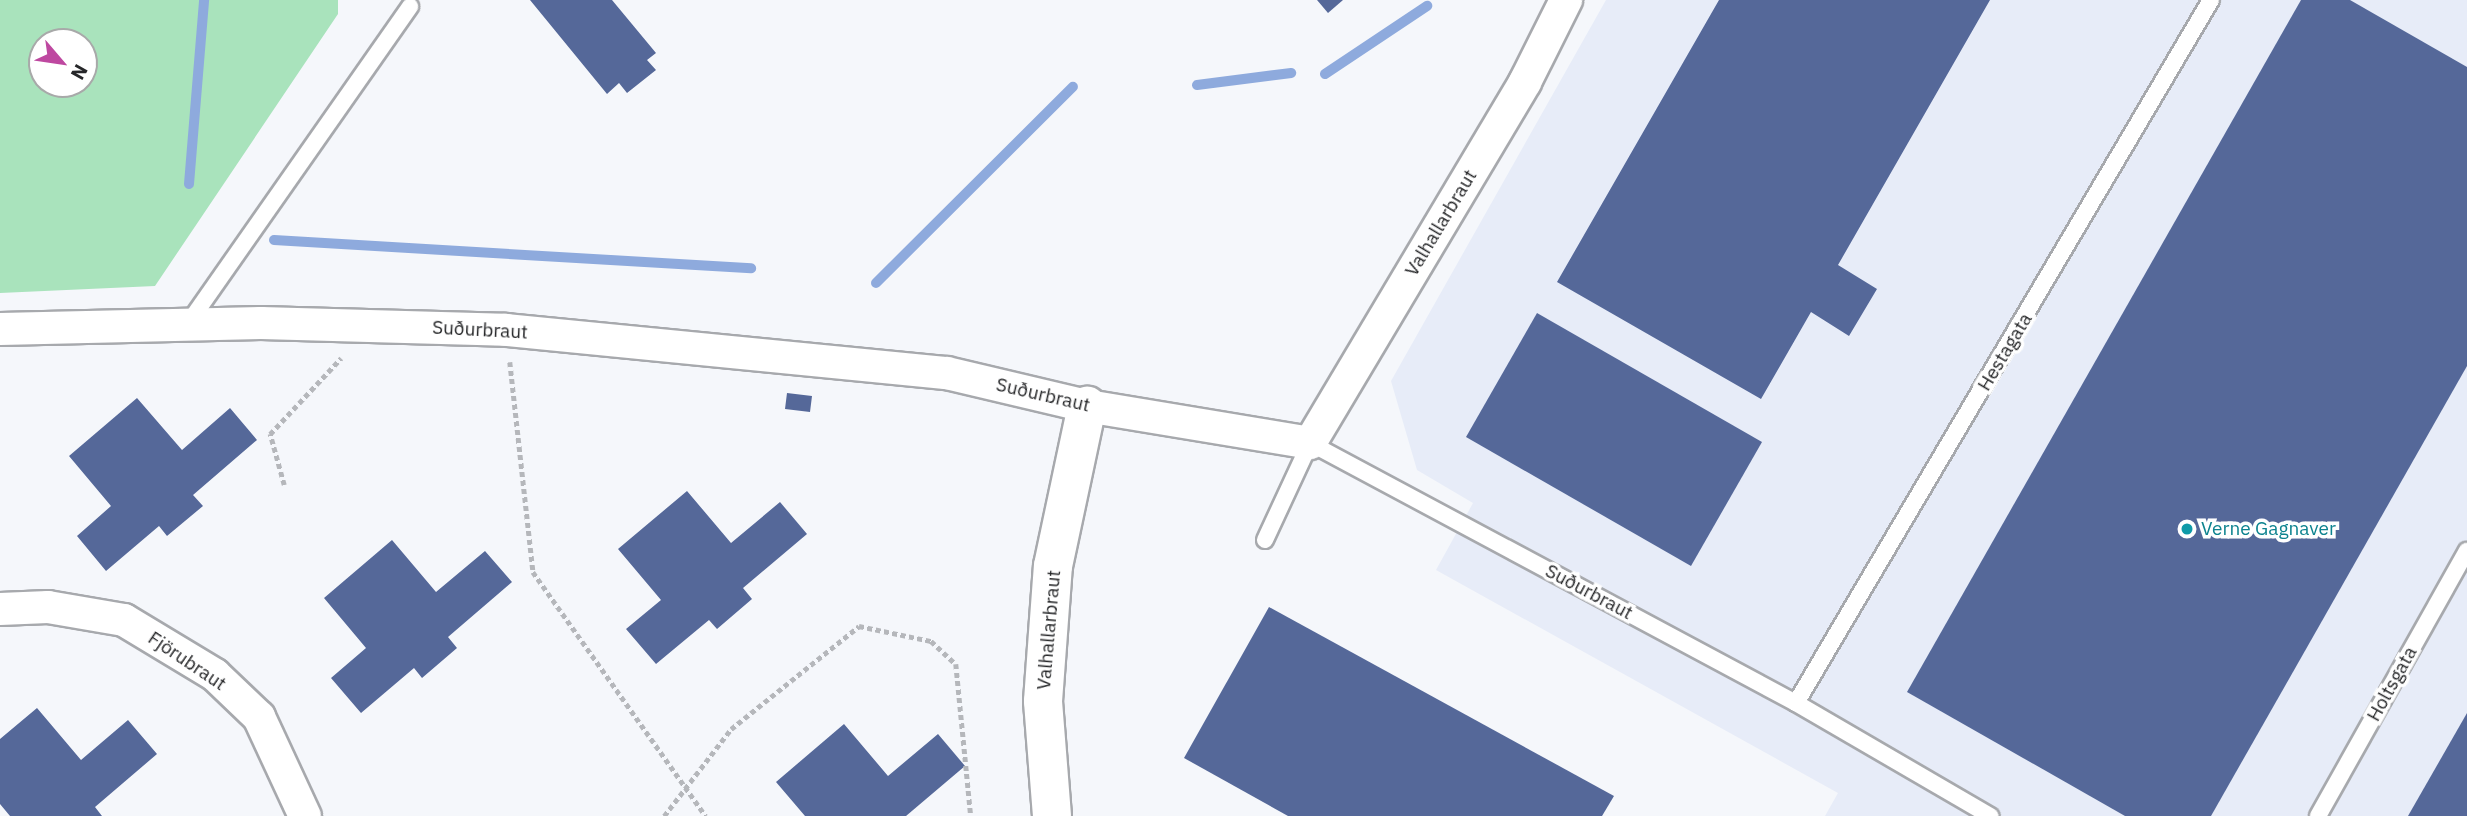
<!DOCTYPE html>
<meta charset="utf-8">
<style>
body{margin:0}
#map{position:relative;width:2467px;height:816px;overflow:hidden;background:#f5f7fb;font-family:"IBM Plex Sans",sans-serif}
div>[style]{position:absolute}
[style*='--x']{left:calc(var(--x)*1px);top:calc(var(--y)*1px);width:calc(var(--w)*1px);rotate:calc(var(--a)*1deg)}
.built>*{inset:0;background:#e7ecf8}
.green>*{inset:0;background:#a9e3bc}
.stream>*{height:10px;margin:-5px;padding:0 5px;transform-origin:5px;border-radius:5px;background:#8eaadd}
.building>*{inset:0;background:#556899}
.path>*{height:4.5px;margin-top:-2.25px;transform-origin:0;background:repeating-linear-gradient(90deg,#b5b7bb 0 5px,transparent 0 8.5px)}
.roads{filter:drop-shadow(2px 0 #a7a9ad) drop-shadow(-2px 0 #a7a9ad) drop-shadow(0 2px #a7a9ad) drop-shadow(0 -2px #a7a9ad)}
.lane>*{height:16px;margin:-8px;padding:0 8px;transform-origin:8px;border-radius:8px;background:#fff}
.street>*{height:32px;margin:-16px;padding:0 16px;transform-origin:16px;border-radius:16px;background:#fff}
.secondary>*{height:38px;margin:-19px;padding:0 19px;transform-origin:19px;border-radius:19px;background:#fff}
.dots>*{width:19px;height:19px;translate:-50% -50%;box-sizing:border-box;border:4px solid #fff;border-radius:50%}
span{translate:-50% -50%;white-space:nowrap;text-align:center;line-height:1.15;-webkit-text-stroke:7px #fff;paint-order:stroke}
.street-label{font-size:19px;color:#262729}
.culture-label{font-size:19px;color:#0d838f}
.left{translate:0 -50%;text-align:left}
.north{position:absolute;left:28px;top:28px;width:70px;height:70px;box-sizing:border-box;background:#fff;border:2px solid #a8a9a9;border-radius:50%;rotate:119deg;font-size:19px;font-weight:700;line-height:28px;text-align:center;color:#262729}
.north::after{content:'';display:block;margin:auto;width:24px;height:32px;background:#be48a0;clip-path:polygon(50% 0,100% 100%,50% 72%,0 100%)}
</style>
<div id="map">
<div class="built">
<div style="clip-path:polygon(1606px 0,2467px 0,2467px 816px,1825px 816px,1838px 793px,1436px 570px,1473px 503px,1417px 470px,1391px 381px)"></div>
</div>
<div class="green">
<div style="clip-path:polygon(evenodd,0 0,338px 0,338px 14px,155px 286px,0 293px,0 0,42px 42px,84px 42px,84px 84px,42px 84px,42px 42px)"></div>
</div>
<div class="stream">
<div style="--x:1325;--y:74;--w:123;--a:-33.7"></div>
<div style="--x:1197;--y:85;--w:95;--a:-7.3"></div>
<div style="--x:189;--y:184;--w:185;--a:-85.3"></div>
<div style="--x:274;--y:240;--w:478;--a:3.4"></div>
<div style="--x:876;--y:283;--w:278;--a:-44.9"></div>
</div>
<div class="building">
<div style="clip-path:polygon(530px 0,612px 0,656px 53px,647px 60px,656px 70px,627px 93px,619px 83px,607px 94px)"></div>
<div style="clip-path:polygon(1317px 0,1343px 0,1328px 13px)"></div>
<div style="clip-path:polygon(1719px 0,1990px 0,1838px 265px,1877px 289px,1849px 336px,1811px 312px,1761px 399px,1557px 282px)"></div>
<div style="clip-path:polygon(2301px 0,2350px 0,2467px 67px,2467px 366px,2211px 816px,2125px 816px,1907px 692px)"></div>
<div style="clip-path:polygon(1537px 313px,1762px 442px,1691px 566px,1466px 437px)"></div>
<div style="clip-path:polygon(787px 393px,812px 396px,810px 412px,785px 409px)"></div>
<div style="clip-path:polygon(137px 398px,182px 450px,230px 408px,257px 440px,193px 495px,203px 506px,167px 536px,159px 526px,106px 571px,77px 536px,111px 506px,69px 456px)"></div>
<div style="clip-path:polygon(687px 491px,731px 543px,780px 502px,807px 534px,743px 588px,752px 599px,717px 629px,709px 620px,656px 664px,626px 629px,661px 600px,618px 549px)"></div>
<div style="clip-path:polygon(392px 540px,436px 592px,485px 551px,512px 582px,448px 637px,457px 648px,422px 678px,414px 668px,361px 713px,331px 678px,366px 648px,324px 598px)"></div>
<div style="clip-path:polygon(1269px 607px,1614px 796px,1602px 816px,1288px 816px,1184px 758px)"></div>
<div style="clip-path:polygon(37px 708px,81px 760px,128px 720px,157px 754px,95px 807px,102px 816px,10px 816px,0 804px,0 739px)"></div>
<div style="clip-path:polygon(2467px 713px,2467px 816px,2408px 816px)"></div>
<div style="clip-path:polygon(844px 724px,888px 776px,938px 734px,965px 766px,906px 816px,805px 816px,776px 782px)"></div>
</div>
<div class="path">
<div style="--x:510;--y:362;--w:211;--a:83.7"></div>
<div style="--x:533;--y:572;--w:299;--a:54.7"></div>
<div style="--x:284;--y:485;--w:53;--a:-105.4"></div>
<div style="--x:270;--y:434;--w:104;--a:-46.9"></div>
<div style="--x:664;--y:816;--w:110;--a:-52.4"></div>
<div style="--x:731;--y:729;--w:164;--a:-38.8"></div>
<div style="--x:859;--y:626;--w:74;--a:11.8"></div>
<div style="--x:931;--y:641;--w:34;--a:43"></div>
<div style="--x:956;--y:664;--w:153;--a:84.4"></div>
</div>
<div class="roads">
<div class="lane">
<div style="--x:187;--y:325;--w:389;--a:-55"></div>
<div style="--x:1265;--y:540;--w:107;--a:-65.1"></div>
<div style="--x:1310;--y:443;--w:551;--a:28.15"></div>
<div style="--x:1796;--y:703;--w:225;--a:30.2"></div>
<div style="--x:1796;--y:703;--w:816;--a:-59.45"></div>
<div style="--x:2318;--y:816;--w:304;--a:-60.7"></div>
</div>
<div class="street">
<div style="--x:0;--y:329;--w:261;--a:-1.3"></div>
<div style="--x:261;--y:323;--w:245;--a:1.6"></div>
<div style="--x:506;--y:330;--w:443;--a:5.6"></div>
<div style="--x:947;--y:373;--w:144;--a:13.3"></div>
<div style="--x:1087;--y:406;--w:226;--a:9.4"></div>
<div style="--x:1310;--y:443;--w:420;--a:-59.2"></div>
<div style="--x:1525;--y:82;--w:92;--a:-63.4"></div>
<div style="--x:0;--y:609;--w:48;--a:-2.4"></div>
<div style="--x:48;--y:607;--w:77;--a:9.7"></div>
<div style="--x:124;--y:620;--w:106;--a:31.1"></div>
<div style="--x:215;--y:675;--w:61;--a:43.7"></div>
<div style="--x:259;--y:717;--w:109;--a:65.1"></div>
</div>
<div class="secondary">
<div style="--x:1052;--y:816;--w:115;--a:-94.5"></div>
<div style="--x:1043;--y:701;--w:135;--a:-85.8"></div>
<div style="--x:1053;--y:566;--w:164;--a:-78"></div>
</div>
</div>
<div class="dots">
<div style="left:2187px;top:529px;background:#0f9aa8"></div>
</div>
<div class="street-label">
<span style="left:1441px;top:223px;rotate:-59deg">Valhallarbraut</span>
<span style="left:480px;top:330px;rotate:3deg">Suðurbraut</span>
<span style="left:2005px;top:352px;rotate:-59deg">Hestagata</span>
<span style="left:1043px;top:395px;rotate:13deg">Suðurbraut</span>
<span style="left:1589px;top:592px;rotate:28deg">Suðurbraut</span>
<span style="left:1049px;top:630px;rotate:-85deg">Valhallarbraut</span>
<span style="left:187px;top:661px;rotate:34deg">Fjörubraut</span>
<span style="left:2392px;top:684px;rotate:-61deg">Holtsgata</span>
</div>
<div class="culture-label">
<span class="left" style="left:2201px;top:529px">Verne Gagnaver</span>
</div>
<div class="north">N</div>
</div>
